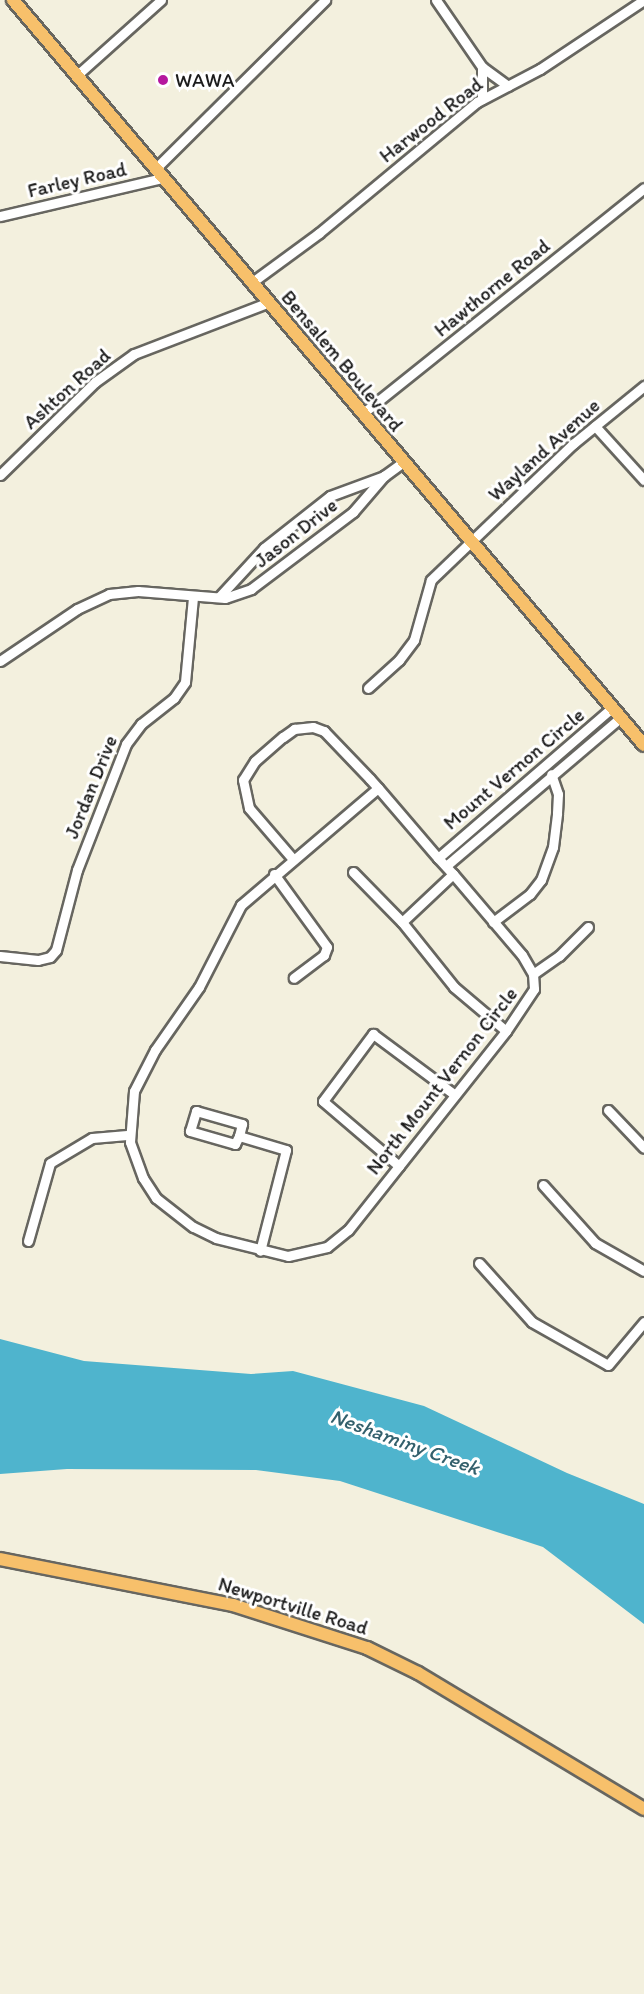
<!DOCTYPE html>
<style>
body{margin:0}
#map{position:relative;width:644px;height:1994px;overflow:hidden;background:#f3f0de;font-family:Itim,sans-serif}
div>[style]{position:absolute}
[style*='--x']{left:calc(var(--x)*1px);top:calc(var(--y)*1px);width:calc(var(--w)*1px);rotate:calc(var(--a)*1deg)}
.water>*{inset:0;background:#4fb4cd}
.roads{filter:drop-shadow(2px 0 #676660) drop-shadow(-2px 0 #676660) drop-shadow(0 2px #676660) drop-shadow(0 -2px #676660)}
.minor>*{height:9px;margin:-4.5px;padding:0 4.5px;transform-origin:4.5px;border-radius:4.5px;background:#fff}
.major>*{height:12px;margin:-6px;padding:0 6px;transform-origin:6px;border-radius:6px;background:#f7c06b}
.dots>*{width:16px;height:16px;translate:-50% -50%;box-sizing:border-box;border:3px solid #fff;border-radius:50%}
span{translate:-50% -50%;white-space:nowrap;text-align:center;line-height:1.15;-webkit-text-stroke:6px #fff;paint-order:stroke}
.poi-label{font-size:20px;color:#1c1c1c}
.left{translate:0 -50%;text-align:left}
.street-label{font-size:20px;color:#1c1c1c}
.water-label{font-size:21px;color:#33606c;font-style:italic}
</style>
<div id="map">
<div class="water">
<div style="clip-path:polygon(0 1339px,84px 1361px,251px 1374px,293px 1371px,424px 1406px,567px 1473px,644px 1504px,644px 1624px,543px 1547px,340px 1481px,256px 1470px,67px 1469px,0 1474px)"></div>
</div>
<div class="roads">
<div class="minor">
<div style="--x:436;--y:0;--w:81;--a:55.5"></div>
<div style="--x:482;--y:67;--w:32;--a:90"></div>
<div style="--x:482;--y:67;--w:32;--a:36"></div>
<div style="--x:76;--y:76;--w:114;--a:-41.8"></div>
<div style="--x:155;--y:169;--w:240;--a:-44.8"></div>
<div style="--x:0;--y:216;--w:166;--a:-13.2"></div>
<div style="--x:251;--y:283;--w:84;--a:-36.3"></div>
<div style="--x:319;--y:233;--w:205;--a:-39.7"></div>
<div style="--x:477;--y:102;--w:71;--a:-27.6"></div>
<div style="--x:540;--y:69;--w:125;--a:-33.6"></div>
<div style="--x:362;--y:414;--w:361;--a:-38.7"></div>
<div style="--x:595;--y:426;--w:73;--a:47.8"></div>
<div style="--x:0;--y:475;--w:133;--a:-44.4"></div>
<div style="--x:95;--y:382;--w:48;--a:-35.7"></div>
<div style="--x:134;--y:354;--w:142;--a:-21"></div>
<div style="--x:219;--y:597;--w:67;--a:-47.4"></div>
<div style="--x:264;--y:548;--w:84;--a:-38.2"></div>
<div style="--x:330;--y:496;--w:58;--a:-20.3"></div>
<div style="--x:0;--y:661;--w:93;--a:-34"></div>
<div style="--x:77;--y:609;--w:35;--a:-25"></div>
<div style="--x:109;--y:594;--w:29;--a:-6"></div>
<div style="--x:138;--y:591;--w:87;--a:4.6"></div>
<div style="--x:225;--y:598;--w:28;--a:-19"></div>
<div style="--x:251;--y:589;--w:128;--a:-37"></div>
<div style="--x:353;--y:512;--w:48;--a:-49.3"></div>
<div style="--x:384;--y:476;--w:24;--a:-36"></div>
<div style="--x:368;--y:688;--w:42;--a:-42.1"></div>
<div style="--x:399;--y:660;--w:25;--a:-53"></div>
<div style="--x:414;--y:640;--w:62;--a:-74.2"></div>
<div style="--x:431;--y:580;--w:197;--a:-43.8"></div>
<div style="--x:573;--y:444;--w:92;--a:-39.2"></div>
<div style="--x:292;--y:858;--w:66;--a:-130.7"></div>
<div style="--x:249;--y:808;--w:29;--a:-102"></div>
<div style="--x:243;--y:780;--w:22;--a:-58"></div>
<div style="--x:255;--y:761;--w:37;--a:-41"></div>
<div style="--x:283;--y:737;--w:14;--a:-36"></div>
<div style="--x:294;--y:729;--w:19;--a:-6"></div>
<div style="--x:313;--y:727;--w:12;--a:20"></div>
<div style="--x:324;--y:731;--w:66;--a:46.2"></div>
<div style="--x:370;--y:779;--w:12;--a:48"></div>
<div style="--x:378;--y:788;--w:92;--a:49.4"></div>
<div style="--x:438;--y:858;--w:22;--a:47"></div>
<div style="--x:453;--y:874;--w:106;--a:49.6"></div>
<div style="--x:522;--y:955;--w:22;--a:60"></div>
<div style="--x:533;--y:974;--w:15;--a:86"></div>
<div style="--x:534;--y:989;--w:50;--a:123.7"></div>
<div style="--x:506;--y:1031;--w:254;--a:128.4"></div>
<div style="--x:348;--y:1230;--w:27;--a:141"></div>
<div style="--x:327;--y:1247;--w:40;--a:167"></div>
<div style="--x:288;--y:1256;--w:74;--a:-166"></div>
<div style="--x:216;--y:1238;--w:25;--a:-154"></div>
<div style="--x:193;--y:1227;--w:47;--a:-141.9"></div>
<div style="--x:156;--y:1198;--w:24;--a:-123"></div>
<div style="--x:143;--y:1178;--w:38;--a:-110"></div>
<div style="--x:130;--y:1142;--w:51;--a:-85.5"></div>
<div style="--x:134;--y:1091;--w:46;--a:-62.9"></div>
<div style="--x:155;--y:1050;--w:77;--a:-55.1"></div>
<div style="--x:199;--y:987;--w:92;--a:-62.9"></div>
<div style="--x:241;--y:905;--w:180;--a:-40.5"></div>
<div style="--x:438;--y:858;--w:230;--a:-40.8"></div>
<div style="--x:446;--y:866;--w:228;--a:-40.4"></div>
<div style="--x:353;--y:872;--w:70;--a:45.6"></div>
<div style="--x:402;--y:922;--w:83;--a:51.3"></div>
<div style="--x:454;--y:987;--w:68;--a:40.2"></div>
<div style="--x:274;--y:874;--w:90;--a:54"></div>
<div style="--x:327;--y:947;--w:9;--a:111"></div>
<div style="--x:324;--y:955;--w:38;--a:143"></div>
<div style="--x:402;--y:922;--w:70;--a:-43.3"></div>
<div style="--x:493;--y:922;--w:46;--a:-37.1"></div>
<div style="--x:530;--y:894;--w:18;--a:-52"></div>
<div style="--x:541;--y:880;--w:35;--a:-70"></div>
<div style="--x:553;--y:847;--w:34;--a:-83"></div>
<div style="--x:557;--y:813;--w:19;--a:-87"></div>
<div style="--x:558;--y:794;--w:21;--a:-109"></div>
<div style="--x:0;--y:956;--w:38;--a:6"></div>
<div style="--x:38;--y:960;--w:12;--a:-14"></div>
<div style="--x:50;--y:957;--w:9;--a:-49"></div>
<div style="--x:56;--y:950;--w:83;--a:-75.3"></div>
<div style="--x:77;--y:870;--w:135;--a:-68.7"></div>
<div style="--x:126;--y:744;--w:25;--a:-53"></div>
<div style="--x:141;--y:724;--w:42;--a:-38.2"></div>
<div style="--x:174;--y:698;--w:19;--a:-55"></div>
<div style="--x:185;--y:682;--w:84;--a:-84.6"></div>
<div style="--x:533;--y:974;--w:32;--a:-35"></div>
<div style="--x:559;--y:956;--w:41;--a:-45"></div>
<div style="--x:608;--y:1110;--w:52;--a:46.5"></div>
<div style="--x:239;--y:1136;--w:9;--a:117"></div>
<div style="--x:235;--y:1144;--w:47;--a:-163.9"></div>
<div style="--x:190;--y:1131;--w:21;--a:-73"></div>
<div style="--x:196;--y:1111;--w:48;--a:15.8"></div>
<div style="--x:242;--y:1124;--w:12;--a:104"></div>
<div style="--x:239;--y:1136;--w:49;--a:16.6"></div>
<div style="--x:286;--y:1150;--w:104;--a:104.4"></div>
<div style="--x:399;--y:1166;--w:100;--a:-139.5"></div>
<div style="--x:323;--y:1101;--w:84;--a:-53.3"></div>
<div style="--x:373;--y:1034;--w:102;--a:36.6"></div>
<div style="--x:543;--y:1185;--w:78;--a:48.1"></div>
<div style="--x:595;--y:1243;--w:56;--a:29.7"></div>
<div style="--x:28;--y:1241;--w:81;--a:-74.2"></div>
<div style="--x:50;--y:1163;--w:49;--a:-30.8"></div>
<div style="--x:92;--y:1138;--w:38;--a:-5"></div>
<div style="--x:479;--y:1263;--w:79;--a:48.1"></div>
<div style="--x:532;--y:1322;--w:87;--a:29.5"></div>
<div style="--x:608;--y:1365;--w:56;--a:-50.1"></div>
</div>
<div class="major">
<div style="--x:13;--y:0;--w:976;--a:49.74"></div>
<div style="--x:0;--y:1559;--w:237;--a:11.2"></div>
<div style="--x:233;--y:1605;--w:141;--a:17.8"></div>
<div style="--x:367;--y:1648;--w:57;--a:26.1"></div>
<div style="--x:418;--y:1673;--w:264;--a:31"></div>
</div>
</div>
<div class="dots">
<div style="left:163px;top:80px;background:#b5179e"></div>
</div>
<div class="poi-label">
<span class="left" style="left:175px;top:80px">WAWA</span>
</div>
<div class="street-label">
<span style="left:431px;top:120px;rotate:-38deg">Harwood Road</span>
<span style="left:77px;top:180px;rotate:-13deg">Farley Road</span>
<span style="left:492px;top:288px;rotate:-39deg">Hawthorne Road</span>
<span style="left:342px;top:361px;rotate:50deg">Bensalem Boulevard</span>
<span style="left:67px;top:389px;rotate:-42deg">Ashton Road</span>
<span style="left:544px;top:450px;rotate:-42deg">Wayland Avenue</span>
<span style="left:296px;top:533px;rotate:-38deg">Jason Drive</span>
<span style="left:514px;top:769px;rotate:-40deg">Mount Vernon Circle</span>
<span style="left:91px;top:787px;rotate:-68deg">Jordan Drive</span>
<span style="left:442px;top:1081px;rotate:-52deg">North Mount Vernon Circle</span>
<span style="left:293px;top:1606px;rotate:17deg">Newportville Road</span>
</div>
<div class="water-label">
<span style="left:405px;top:1442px;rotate:20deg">Neshaminy Creek</span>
</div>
</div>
